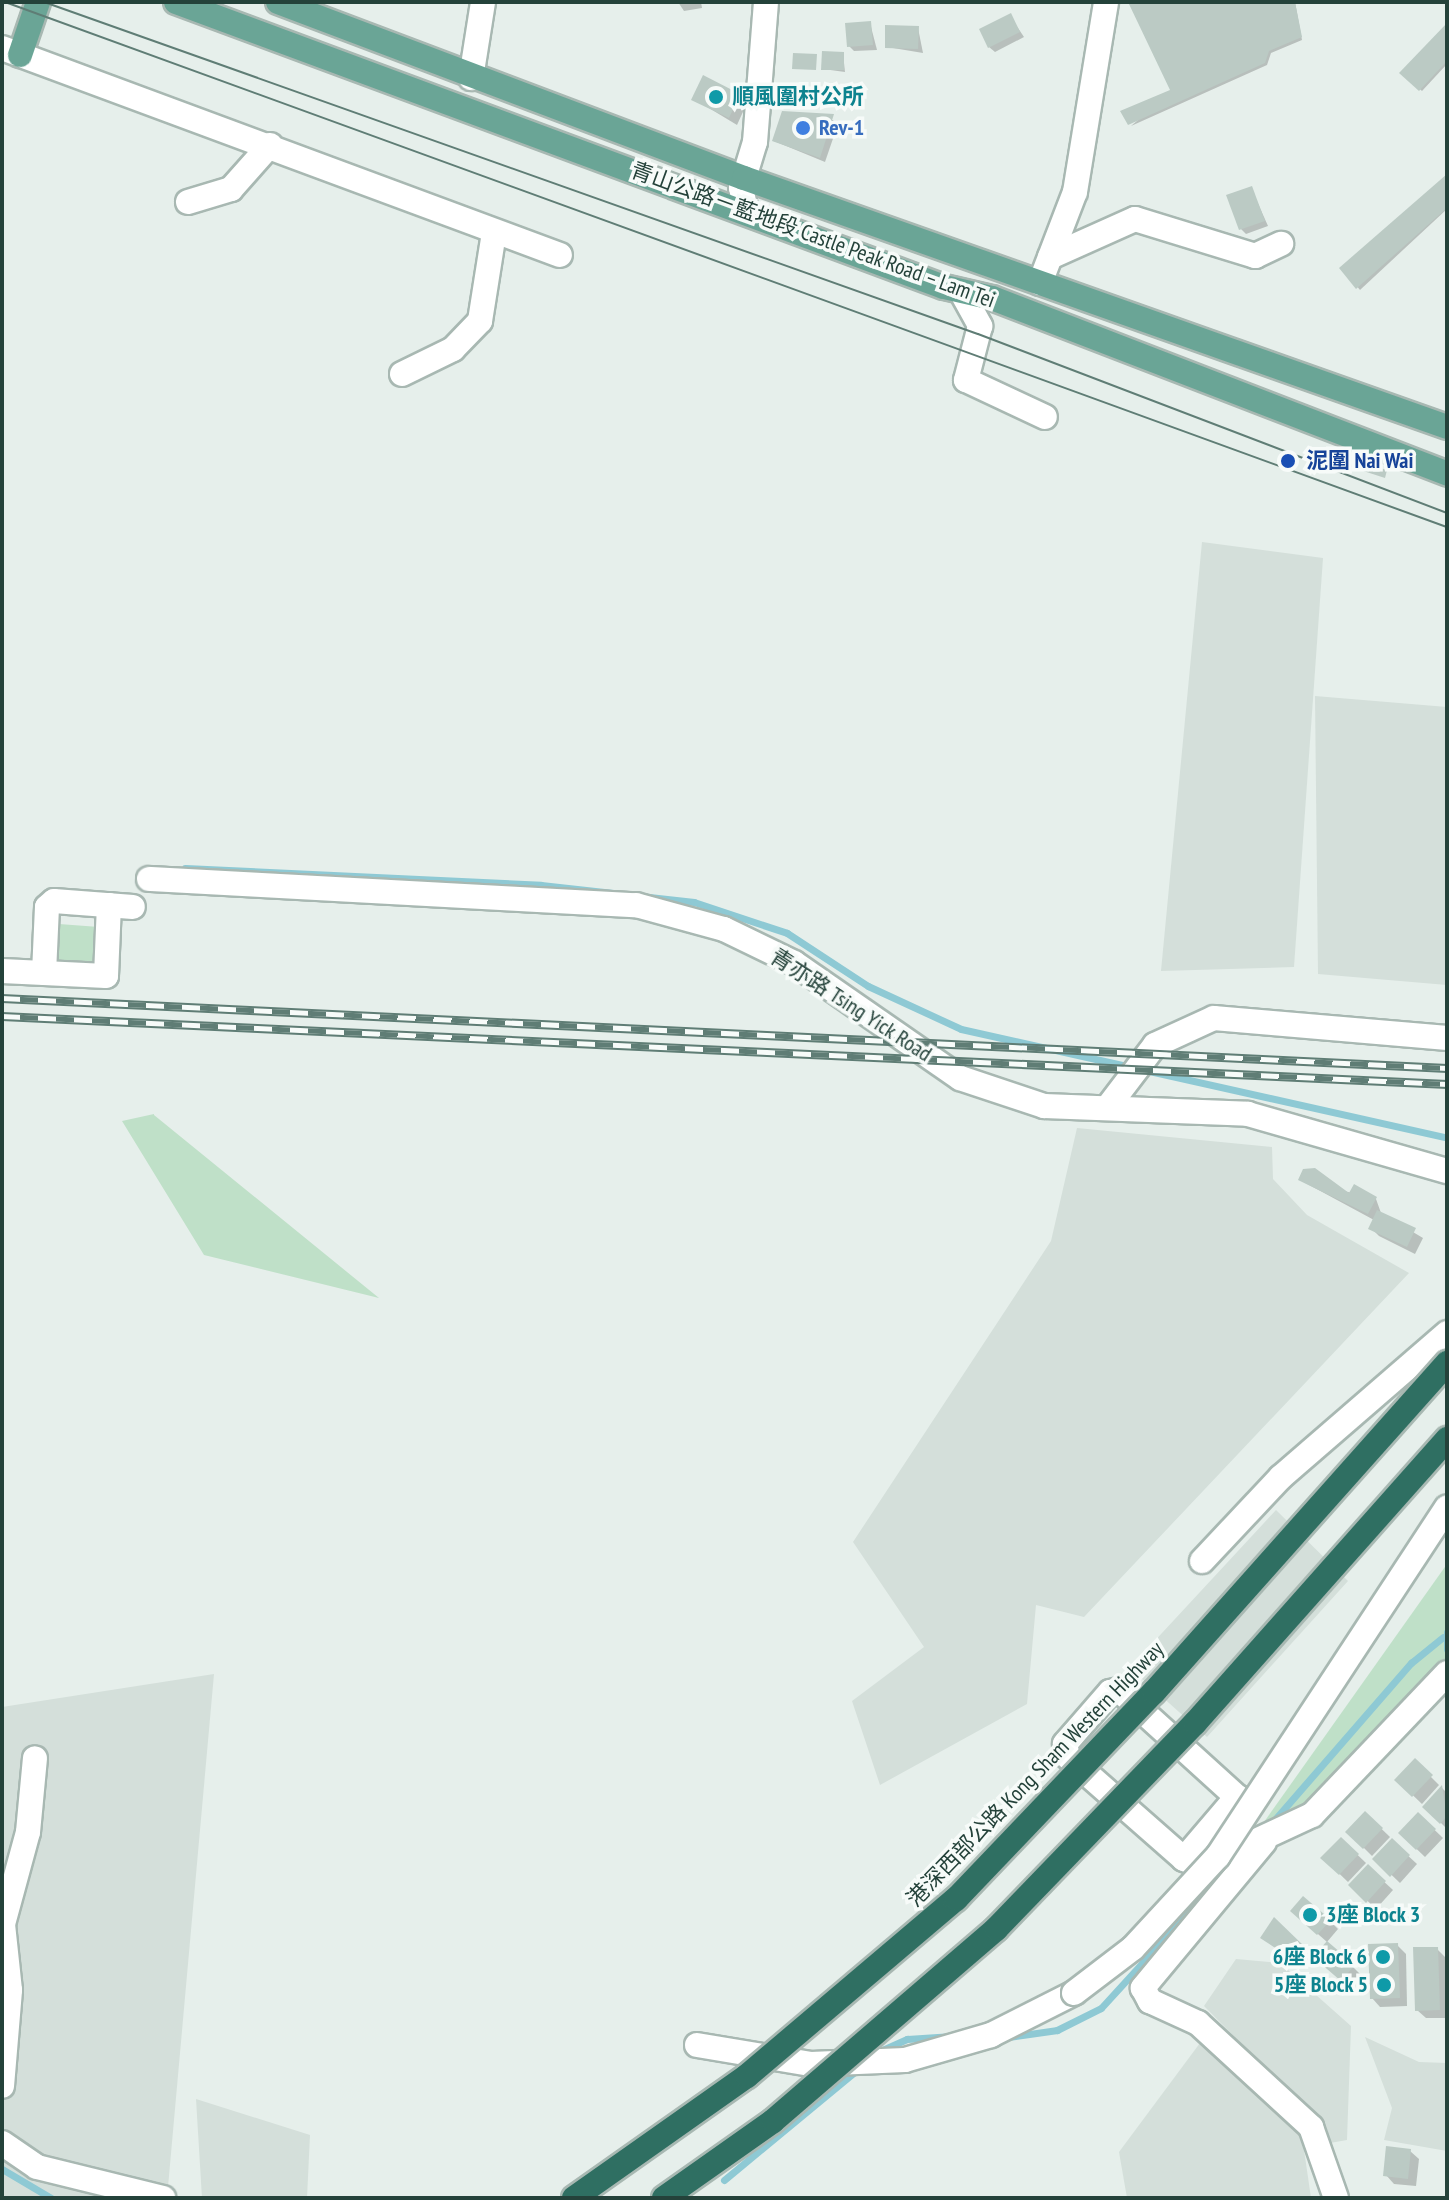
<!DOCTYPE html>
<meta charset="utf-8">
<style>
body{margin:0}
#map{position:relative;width:1449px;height:2200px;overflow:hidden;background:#e6efeb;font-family:"PT Sans Narrow","Noto Sans SC",sans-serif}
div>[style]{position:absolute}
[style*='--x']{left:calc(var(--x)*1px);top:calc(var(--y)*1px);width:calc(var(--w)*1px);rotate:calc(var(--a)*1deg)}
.built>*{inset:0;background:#d4dfda}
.green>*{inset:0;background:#bfe0c8}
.shadow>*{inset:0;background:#0003}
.stream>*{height:7px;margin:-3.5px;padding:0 3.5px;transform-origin:3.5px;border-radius:3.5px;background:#8ec9d4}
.building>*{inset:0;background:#bbcac4}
.roads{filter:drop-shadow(2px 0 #a8b8b2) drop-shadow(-2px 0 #a8b8b2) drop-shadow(0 2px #a8b8b2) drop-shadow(0 -2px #a8b8b2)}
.minor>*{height:24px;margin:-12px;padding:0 12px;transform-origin:12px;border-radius:12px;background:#fff}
.major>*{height:24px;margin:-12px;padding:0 12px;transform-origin:12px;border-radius:12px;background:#6aa596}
.tram>*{height:2px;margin:-1px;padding:0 1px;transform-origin:1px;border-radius:1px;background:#5f7d75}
.rail>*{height:9px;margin-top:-4.5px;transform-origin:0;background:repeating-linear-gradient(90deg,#f7fbf9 0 18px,#5f7d75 0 36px);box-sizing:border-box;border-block:2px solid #5f7d75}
.bridges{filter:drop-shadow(2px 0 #a8b8b2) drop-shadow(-2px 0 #a8b8b2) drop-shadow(0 2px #a8b8b2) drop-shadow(0 -2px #a8b8b2)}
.minor-bridge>*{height:24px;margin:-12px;padding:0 12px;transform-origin:12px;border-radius:12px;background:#fff}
.highway-bridge>*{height:24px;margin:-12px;padding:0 12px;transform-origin:12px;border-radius:12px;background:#2f6f62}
.dots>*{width:22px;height:22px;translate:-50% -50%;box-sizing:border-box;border:4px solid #f7fbf9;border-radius:50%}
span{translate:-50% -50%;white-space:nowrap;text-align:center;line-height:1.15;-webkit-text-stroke:7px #f7fbf9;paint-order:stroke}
.culture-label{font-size:22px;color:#0d838f;font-weight:700}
.left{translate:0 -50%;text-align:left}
.right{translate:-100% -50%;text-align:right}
.shop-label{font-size:22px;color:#366cbe;font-weight:700}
.street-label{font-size:22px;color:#24423a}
.transit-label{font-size:22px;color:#164399;font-weight:700}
.frame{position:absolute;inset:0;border:4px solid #24423a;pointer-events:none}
</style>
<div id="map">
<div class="built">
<div style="clip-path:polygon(1202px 542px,1323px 558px,1294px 967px,1161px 971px)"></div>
<div style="clip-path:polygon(1315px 696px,1447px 707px,1447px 985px,1318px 974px)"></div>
<div style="clip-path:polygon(1077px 1128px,1272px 1147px,1273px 1179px,1307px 1215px,1409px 1273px,1084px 1617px,1036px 1605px,1027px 1704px,880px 1785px,852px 1701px,924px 1647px,853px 1542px,1051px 1241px)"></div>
<div style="clip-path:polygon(1276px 1510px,1348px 1581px,1207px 1737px,1141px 1678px,1135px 1682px,1124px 1674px)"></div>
<div style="clip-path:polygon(214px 1674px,167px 2198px,2px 2198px,2px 1707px)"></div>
<div style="clip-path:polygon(1236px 1959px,1280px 1963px,1351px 2026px,1347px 2140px,1330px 2143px,1319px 2122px,1204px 2006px)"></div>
<div style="clip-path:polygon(1365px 2037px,1419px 2062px,1447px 2063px,1447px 2151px,1384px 2140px,1392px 2108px)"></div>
<div style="clip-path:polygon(1200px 2043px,1302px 2136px,1311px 2198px,1127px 2198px,1119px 2152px)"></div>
<div style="clip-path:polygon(196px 2099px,310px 2135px,307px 2198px,202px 2198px)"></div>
</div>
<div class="green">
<div style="clip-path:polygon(59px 924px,99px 927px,96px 970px,57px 968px)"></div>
<div style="clip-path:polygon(154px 1114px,154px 1115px,379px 1298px,204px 1255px,122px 1121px)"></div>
<div style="clip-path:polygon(1447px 1564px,1447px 1658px,1434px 1675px,1312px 1804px,1264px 1822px)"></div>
</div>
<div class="shadow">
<div style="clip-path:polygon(678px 2px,701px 2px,702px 8px,684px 11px)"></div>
<div style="clip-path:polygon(1130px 2px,1295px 2px,1302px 40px,1271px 53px,1267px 65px,1131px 126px,1172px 91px)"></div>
<div style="clip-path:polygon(1010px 16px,1024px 37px,995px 52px,989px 47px)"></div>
<div style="clip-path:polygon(870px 23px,877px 50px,854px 51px,849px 46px)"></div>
<div style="clip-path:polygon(1447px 26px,1447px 64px,1422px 91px,1402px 73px)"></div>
<div style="clip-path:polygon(918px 28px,923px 53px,887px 47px)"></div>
<div style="clip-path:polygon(843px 54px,845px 72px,823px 69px)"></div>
<div style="clip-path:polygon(739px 95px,747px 103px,737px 125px,694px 99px)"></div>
<div style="clip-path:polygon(784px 113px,839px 121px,825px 162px,774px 141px)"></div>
<div style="clip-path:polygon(1447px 176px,1447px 209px,1360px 290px,1342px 268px)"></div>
<div style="clip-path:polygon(1251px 188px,1268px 226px,1246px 234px,1241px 229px)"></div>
<div style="clip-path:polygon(1300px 1180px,1376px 1199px,1381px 1213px,1423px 1238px,1415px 1254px,1379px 1236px,1371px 1228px,1374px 1220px)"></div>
<div style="clip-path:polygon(1415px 1761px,1439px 1785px,1422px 1804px,1397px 1780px)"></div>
<div style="clip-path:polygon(1442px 1788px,1447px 1793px,1447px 1829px,1433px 1815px)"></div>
<div style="clip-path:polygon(1365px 1813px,1390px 1837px,1372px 1856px,1348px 1832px)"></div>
<div style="clip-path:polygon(1418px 1814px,1443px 1838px,1425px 1857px,1400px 1833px)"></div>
<div style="clip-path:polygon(1341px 1839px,1366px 1863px,1348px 1882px,1323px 1858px)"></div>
<div style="clip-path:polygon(1392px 1841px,1417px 1864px,1400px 1883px,1375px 1859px)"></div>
<div style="clip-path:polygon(1368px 1867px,1393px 1890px,1376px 1909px,1351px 1885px)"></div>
<div style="clip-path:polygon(1301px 1919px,1330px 1921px,1338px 1929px,1327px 1942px)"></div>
<div style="clip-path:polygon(1274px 1920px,1311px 1955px,1303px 1967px,1262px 1938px)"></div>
<div style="clip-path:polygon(1397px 1945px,1406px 1954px,1407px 2006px,1380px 2007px,1372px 1998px)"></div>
<div style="clip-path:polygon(1437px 1949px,1445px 1957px,1447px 2018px,1426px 2018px,1417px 2010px)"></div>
<div style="clip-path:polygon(1324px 1965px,1353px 1967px,1361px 1975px,1350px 1988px)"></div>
<div style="clip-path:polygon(1410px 2151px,1419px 2159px,1416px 2186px,1394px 2184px,1386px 2175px)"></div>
</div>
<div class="stream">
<div style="--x:185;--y:868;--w:356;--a:2.7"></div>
<div style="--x:541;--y:885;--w:154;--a:6.3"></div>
<div style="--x:694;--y:902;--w:98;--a:18.4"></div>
<div style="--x:787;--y:933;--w:97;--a:33.2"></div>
<div style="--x:868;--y:986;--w:102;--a:24.8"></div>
<div style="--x:961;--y:1029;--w:498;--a:12.6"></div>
<div style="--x:1447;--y:1632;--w:17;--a:90"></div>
<div style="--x:1270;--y:1825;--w:215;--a:-49"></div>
<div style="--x:1411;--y:1663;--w:41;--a:-39.1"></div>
<div style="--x:1001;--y:2038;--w:57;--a:-8.1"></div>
<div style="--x:1057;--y:2030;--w:49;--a:-26.6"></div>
<div style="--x:1101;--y:2008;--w:157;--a:-47.6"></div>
<div style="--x:880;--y:2051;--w:30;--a:-24"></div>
<div style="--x:907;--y:2039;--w:46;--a:-3.7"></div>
<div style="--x:2;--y:2169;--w:57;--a:30.6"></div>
<div style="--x:724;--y:2180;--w:174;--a:-39.6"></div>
</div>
<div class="building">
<div style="clip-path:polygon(1128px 2px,1295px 2px,1302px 37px,1269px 51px,1265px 63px,1128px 125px,1120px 111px,1170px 90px)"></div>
<div style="clip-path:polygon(1011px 13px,1020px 32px,988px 48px,979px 29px)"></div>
<div style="clip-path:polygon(871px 21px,873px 45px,847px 47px,845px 23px)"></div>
<div style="clip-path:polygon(1447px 23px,1447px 61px,1419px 91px,1399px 73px)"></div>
<div style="clip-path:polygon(885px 25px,919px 26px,918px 49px,885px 48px)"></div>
<div style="clip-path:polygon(822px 51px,844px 52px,844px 70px,821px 70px)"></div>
<div style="clip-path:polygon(793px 53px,817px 54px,816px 70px,792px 69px)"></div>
<div style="clip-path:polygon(703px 75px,740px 94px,729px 118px,691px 100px)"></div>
<div style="clip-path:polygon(782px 111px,834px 114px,820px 158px,772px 141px)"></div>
<div style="clip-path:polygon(1447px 174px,1447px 208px,1356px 289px,1339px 268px)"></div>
<div style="clip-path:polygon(1252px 186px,1265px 221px,1239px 230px,1226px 195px)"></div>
<div style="clip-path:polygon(1353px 460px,1387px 470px,1385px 478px,1351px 467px)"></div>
<div style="clip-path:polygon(1315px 1168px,1349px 1193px,1354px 1184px,1377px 1197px,1368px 1214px,1298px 1180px,1303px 1169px)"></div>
<div style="clip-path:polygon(1377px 1210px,1416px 1228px,1407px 1247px,1368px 1229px)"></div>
<div style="clip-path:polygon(1415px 1758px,1433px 1775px,1412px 1797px,1394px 1780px)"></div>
<div style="clip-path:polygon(1442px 1785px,1447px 1816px,1440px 1824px,1422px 1807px)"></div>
<div style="clip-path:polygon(1365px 1811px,1383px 1828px,1363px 1849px,1345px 1832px)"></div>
<div style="clip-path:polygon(1418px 1812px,1436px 1829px,1416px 1850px,1398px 1833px)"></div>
<div style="clip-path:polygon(1341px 1837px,1359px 1854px,1339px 1875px,1320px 1858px)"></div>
<div style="clip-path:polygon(1392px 1838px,1410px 1855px,1390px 1877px,1372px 1859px)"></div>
<div style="clip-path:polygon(1368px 1864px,1386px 1881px,1366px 1903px,1348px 1885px)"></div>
<div style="clip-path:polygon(1303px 1896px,1331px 1920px,1317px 1935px,1290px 1911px)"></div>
<div style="clip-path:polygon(1274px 1917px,1304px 1946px,1294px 1960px,1260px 1938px)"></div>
<div style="clip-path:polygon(1327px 1941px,1355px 1965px,1341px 1981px,1313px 1957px)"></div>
<div style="clip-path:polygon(1398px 1943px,1400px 1998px,1370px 1999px,1368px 1944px)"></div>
<div style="clip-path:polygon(1413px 1947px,1438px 1947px,1440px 2010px,1415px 2011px)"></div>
<div style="clip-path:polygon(1386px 2146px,1411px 2149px,1408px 2179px,1383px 2176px)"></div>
</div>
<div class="roads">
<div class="minor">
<div style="--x:2;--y:48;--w:595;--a:20.35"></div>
<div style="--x:471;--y:78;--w:77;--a:-81"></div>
<div style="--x:188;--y:202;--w:45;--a:-16.8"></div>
<div style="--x:231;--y:189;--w:59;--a:-48.4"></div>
<div style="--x:746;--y:211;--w:24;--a:-102"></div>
<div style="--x:741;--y:188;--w:48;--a:-73.1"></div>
<div style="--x:755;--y:142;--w:140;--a:-85.5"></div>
<div style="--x:1050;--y:257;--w:93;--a:-24.1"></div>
<div style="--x:1135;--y:219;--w:126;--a:17.1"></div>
<div style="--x:1255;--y:256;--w:29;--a:-25"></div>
<div style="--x:1040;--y:283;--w:97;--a:-69"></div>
<div style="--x:1075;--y:192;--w:193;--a:-80.7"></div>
<div style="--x:962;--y:293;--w:38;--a:61"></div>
<div style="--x:980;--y:326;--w:56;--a:104.5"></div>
<div style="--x:966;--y:380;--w:87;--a:25.1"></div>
<div style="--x:402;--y:374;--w:57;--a:-26.1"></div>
<div style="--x:453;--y:349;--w:39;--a:-46"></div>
<div style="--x:480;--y:321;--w:89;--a:-81"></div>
<div style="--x:149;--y:879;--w:488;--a:3.1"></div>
<div style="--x:636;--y:905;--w:91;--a:15.3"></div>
<div style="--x:724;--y:929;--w:78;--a:25.9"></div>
<div style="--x:794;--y:963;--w:202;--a:34.7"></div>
<div style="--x:960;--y:1078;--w:89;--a:18.4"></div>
<div style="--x:1044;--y:1106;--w:204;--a:2.2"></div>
<div style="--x:1248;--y:1114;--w:207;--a:16"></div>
<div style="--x:2;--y:971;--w:104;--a:2.8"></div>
<div style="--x:106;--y:976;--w:71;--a:-87.6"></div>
<div style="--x:44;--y:973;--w:66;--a:-87.4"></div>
<div style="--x:47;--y:907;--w:9;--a:-41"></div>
<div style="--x:54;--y:901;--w:79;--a:4.3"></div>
<div style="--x:1107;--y:1108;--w:79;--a:-52.7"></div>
<div style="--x:1155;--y:1045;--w:65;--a:-24.6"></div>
<div style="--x:1214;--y:1018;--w:234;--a:4.9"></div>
<div style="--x:1202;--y:1561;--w:115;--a:-46.8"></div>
<div style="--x:1281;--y:1477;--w:220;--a:-40.9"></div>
<div style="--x:1264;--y:1842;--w:190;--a:129.7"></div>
<div style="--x:1143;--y:1988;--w:15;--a:62"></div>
<div style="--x:1150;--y:2001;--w:53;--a:24.6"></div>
<div style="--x:1198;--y:2023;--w:154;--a:42.6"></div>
<div style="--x:1311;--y:2127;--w:75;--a:70.6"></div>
<div style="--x:1184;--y:1859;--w:82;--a:-49.5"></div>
<div style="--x:1237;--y:1797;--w:159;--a:-137.8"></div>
<div style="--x:1119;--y:1690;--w:9;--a:167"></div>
<div style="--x:1110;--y:1692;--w:69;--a:130.9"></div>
<div style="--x:1065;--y:1744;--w:13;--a:77"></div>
<div style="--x:1068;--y:1757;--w:154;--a:41.3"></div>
<div style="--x:1184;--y:1859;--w:19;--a:21"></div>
<div style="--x:1202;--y:1866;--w:121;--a:-24.9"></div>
<div style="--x:1312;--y:1815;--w:196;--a:-46.4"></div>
<div style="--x:697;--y:2045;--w:116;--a:9.5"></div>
<div style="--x:811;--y:2064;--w:94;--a:-2.4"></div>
<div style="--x:905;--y:2060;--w:90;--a:-16.2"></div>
<div style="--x:991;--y:2035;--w:93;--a:-26.8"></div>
<div style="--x:2;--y:2086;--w:96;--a:-85.2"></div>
<div style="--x:10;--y:1990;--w:66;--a:-96.1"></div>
<div style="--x:3;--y:1924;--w:95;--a:-74.8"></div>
<div style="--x:28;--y:1832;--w:74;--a:-84.6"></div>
<div style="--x:2;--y:2143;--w:42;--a:34.4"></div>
<div style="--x:37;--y:2167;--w:130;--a:13.8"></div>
</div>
<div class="major">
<div style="--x:176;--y:2;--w:819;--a:20.36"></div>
<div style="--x:944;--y:287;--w:49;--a:12.9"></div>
<div style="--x:992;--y:298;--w:488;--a:21.1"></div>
<div style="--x:278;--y:2;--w:498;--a:20.7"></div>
<div style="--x:744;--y:178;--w:746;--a:19.5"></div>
<div style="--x:20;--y:55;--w:56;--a:-71.2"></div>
</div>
</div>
<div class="tram">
<div style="--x:5;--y:2;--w:1535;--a:20.01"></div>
<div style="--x:44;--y:2;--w:991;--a:19.57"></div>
<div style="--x:978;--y:334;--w:502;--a:20.89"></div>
</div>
<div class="rail">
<div style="--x:2;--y:998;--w:1447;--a:2.77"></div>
<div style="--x:2;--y:1016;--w:1447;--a:2.69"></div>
</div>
<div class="bridges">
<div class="minor-bridge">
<div style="--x:1074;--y:1993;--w:74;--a:-37.3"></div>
<div style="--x:1133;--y:1948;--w:125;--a:-47.3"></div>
<div style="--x:1218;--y:1856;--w:417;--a:-56.7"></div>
</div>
<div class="highway-bridge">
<div style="--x:574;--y:2198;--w:212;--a:-35.2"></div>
<div style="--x:747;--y:2076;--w:274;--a:-40.3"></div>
<div style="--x:956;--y:1899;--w:286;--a:-46.3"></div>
<div style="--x:1154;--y:1692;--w:441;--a:-48.3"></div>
<div style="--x:664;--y:2198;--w:133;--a:-35.2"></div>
<div style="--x:773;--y:2121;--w:294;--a:-40.7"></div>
<div style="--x:996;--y:1929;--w:286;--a:-46"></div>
<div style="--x:1195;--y:1723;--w:380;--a:-48.4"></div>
</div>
</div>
<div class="dots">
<div style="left:716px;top:97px;background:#0f9aa8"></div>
<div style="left:803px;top:128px;background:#3f7fe0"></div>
<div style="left:1288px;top:461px;background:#1a4fb4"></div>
<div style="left:1310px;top:1915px;background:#0f9aa8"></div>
<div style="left:1383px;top:1957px;background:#0f9aa8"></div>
<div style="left:1384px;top:1985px;background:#0f9aa8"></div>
</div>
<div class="culture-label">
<span class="left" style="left:732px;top:97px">順風圍村公所</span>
<span class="left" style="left:1326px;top:1915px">3座 Block 3</span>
<span class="right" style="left:1367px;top:1957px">6座 Block 6</span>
<span class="right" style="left:1368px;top:1985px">5座 Block 5</span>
</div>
<div class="shop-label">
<span class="left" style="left:819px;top:128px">Rev-1</span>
</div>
<div class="street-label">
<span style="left:813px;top:235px;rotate:20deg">青山公路－藍地段 Castle Peak Road – Lam Tei</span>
<span style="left:851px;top:1005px;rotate:33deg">青亦路 Tsing Yick Road</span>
<span style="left:1035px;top:1774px;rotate:-46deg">港深西部公路 Kong Sham Western Highway</span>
</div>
<div class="transit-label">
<span class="left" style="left:1306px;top:461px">泥圍 Nai Wai</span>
</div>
<div class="frame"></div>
</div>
